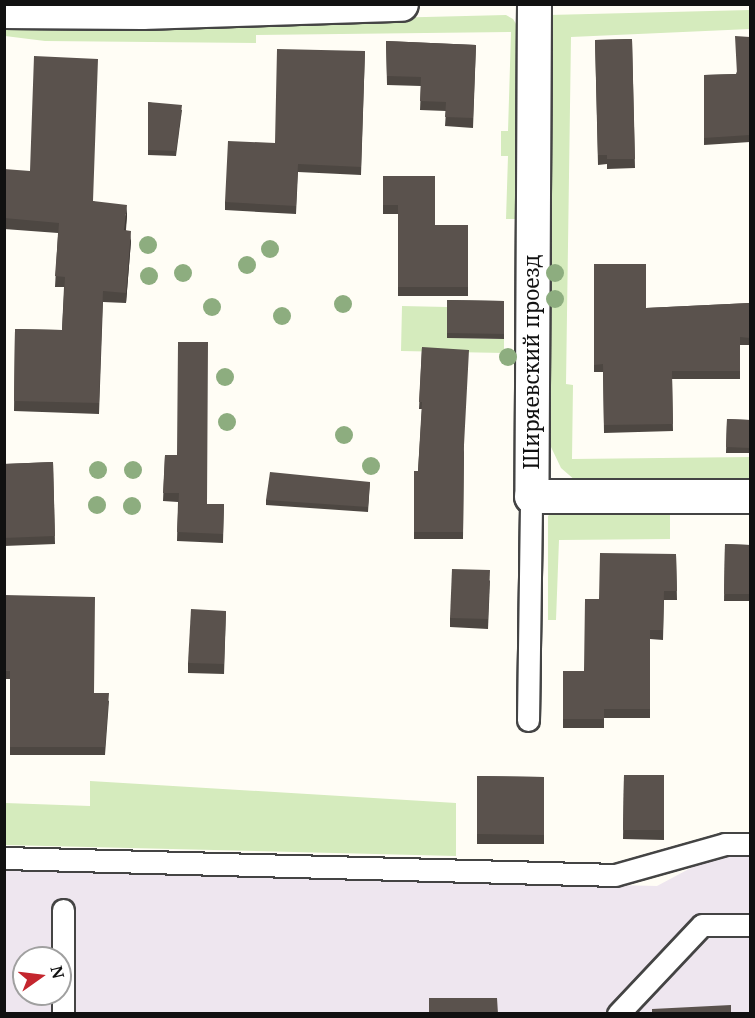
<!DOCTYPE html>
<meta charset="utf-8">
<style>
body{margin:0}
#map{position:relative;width:755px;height:1018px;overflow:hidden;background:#fffdf5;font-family:"Noto Serif",serif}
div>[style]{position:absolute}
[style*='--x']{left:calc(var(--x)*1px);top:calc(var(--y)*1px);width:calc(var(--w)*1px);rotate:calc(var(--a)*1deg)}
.industrial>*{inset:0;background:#eee6ef}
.green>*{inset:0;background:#d5ebbd}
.roads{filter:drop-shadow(2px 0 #444) drop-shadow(-2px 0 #444) drop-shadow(0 2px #444) drop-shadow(0 -2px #444)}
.service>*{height:21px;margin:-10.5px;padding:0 10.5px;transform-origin:10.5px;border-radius:10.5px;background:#fff}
.minor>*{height:33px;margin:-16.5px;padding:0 16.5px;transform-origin:16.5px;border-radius:16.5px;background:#fff}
.trees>*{width:18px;height:18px;margin:-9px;border-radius:50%;background:#8dad7f}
.wall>*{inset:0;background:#4d4742}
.shaded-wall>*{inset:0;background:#3f3936}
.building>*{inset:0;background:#5a524d}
span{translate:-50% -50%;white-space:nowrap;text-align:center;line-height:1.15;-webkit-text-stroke:6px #fff;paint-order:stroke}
.street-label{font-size:21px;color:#111}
.frame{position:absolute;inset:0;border:6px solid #111;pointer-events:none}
.north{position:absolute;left:12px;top:946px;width:60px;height:60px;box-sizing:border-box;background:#fff;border:2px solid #a0a0a0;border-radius:50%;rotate:76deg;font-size:16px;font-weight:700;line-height:24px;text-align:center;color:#111}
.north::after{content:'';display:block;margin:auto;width:21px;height:27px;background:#c4262e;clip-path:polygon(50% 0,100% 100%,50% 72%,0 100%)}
</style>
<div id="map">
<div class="industrial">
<div style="clip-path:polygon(evenodd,717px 854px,750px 854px,750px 1013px,5px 1014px,5px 870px,657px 886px,717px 854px,24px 958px,60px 958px,60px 994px,24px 994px,24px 958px)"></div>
</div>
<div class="green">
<div style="clip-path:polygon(750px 10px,750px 29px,571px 37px,566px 384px,573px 385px,572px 459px,750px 457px,750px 486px,576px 481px,561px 468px,551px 447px,548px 426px,549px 15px)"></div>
<div style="clip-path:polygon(506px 15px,513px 19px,521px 32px,515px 219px,506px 219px,508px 156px,501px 156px,501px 131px,508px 131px,511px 32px,256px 35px,256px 43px,45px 41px,5px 36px,5px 21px,62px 26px)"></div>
<div style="clip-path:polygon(402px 306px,447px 307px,447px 338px,504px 339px,504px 353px,401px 351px)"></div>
<div style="clip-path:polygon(552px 512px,670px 513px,670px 539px,559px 540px,556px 620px,548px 620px,548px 516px)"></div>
<div style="clip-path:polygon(90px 781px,456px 803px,456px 856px,5px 845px,5px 803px,90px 806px)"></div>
</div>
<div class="roads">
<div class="service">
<div style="--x:528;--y:720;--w:224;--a:-89.2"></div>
<div style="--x:4;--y:858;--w:611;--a:1.59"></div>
<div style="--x:615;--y:875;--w:114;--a:-15.7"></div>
<div style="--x:725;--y:844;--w:25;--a:0"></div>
<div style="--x:63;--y:1014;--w:104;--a:-90"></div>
<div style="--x:618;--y:1014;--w:122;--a:-46.7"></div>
<div style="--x:702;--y:925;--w:48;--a:0"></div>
</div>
<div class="minor">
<div style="--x:534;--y:4;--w:492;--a:90.3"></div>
<div style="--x:531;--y:496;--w:219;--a:0"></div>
<div style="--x:4;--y:11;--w:138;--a:0.4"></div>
<div style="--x:142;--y:12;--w:259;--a:-1.8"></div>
</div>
</div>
<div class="trees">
<div style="left:148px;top:245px"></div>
<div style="left:270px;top:249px"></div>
<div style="left:247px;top:265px"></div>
<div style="left:183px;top:273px"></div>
<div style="left:555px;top:273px"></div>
<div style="left:149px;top:276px"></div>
<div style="left:555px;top:299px"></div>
<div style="left:343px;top:304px"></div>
<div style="left:212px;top:307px"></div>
<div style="left:282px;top:316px"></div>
<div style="left:508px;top:357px"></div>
<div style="left:225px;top:377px"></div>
<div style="left:227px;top:422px"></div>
<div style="left:344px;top:435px"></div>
<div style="left:371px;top:466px"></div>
<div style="left:98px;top:470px"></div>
<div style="left:133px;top:470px"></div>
<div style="left:97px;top:505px"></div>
<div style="left:132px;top:506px"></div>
</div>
<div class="wall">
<div style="clip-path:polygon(750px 37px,750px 142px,704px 145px,704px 75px,736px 74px)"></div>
<div style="clip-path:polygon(632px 39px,635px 168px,607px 169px,607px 164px,598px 165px,595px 40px)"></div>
<div style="clip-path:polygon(386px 41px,476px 45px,473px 128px,445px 126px,446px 111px,420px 110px,421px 86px,387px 85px)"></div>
<div style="clip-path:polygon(365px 51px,361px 175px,298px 172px,296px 214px,225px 210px,225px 202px,275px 143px)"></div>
<div style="clip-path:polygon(148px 102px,182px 110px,176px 156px,148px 155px)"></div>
<div style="clip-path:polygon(4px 169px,93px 201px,127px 216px,126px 230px,131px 241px,126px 303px,103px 302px,99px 414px,14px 411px,15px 329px,62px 330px,64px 287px,55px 287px,58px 233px,4px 229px)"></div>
<div style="clip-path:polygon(383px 176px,435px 225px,468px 225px,468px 296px,398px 296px,398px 214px,383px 214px)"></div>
<div style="clip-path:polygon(594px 264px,646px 308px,750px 303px,750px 345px,740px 345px,740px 379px,672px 379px,673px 431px,604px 433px,603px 372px,594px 372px)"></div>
<div style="clip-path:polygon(447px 300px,504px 301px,504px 339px,447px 338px)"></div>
<div style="clip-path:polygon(422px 347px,464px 452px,463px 539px,414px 539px,414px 471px,418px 471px,422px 409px,419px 409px)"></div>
<div style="clip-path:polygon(727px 419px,750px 420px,750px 453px,726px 453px)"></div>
<div style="clip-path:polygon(165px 455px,207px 504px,224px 504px,223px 543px,177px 541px,178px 502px,163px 501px)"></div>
<div style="clip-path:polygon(53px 462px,55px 544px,4px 546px,4px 464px)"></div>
<div style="clip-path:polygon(370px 482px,368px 512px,266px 505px,266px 500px)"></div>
<div style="clip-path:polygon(725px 544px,750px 545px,750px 601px,724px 601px)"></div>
<div style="clip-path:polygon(676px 554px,677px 600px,664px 600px,663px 640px,650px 639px,650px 718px,604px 718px,604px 728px,563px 728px,563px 671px,584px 671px,599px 599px)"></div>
<div style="clip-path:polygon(490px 580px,488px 629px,450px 627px,450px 618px)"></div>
<div style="clip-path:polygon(4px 595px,94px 693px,109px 701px,105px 755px,10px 755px,10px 679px,4px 679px)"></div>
<div style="clip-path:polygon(226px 611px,224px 674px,188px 673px,188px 663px)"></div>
<div style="clip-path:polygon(624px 775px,664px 775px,664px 840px,623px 839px)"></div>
<div style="clip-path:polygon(477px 776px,544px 777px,544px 844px,477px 844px)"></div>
</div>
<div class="shaded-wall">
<div style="clip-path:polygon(127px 205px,127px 216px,124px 241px,124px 230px)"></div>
<div style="clip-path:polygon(131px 231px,131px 241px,126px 303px,126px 293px)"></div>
</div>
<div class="building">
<div style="clip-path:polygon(735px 36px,750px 37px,750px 135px,704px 138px,704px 75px,737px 74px)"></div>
<div style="clip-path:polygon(632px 39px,635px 159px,607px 159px,607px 155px,598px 155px,595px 40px)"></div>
<div style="clip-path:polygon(386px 41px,476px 45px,473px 118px,445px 117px,446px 102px,420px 101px,421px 77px,387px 76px)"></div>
<div style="clip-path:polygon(277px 49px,365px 51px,361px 167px,298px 164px,296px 206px,225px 202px,228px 141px,275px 143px)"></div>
<div style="clip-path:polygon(34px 56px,98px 59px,93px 201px,127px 205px,124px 230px,131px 231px,126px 293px,103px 291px,99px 403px,14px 401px,15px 329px,62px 330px,65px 277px,55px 276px,59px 223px,4px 218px,4px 169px,30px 171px)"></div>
<div style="clip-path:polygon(148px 102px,182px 105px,176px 151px,148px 150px)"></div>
<div style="clip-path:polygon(383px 176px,435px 176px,435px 225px,468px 225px,468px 287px,398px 287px,398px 205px,383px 205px)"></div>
<div style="clip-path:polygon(594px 264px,646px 264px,646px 308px,750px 303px,750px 338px,740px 337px,740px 371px,672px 371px,673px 424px,604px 425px,603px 364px,594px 365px)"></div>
<div style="clip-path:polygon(447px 300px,504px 301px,504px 334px,447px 333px)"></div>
<div style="clip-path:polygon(178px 342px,208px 342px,207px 504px,224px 504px,223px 534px,177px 532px,179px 493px,163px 493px,165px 455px,177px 455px)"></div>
<div style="clip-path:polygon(422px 347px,469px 350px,464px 445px,463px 532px,414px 532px,414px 471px,418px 471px,422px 402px,419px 402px)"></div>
<div style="clip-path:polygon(727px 419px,750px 420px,750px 448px,726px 447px)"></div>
<div style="clip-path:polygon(53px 462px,55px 536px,4px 538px,4px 464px)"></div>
<div style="clip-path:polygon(270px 472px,370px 482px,368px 507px,266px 500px)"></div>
<div style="clip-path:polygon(725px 544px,750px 545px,750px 594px,724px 594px)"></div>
<div style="clip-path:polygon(600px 553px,676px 554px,677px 591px,664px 591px,663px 630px,650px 630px,650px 709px,604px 709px,604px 719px,563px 719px,563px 671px,584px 671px,585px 599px,599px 599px)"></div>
<div style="clip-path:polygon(452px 569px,490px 570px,488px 619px,450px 618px)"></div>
<div style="clip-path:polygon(4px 595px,95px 597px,94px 693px,109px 693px,105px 747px,10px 747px,10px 671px,4px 671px)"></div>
<div style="clip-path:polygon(191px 609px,226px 611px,224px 664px,188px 663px)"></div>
<div style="clip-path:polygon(624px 775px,664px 775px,664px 830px,623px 830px)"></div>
<div style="clip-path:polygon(477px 776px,544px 777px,544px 835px,477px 834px)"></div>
<div style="clip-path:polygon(429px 998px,497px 998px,498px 1014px,429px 1014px)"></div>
<div style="clip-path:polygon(731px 1005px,731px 1014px,652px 1014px,652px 1009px)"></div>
</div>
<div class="street-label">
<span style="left:531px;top:362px;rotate:-90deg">Ширяевский проезд</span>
</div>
<div class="frame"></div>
<div class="north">N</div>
</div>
